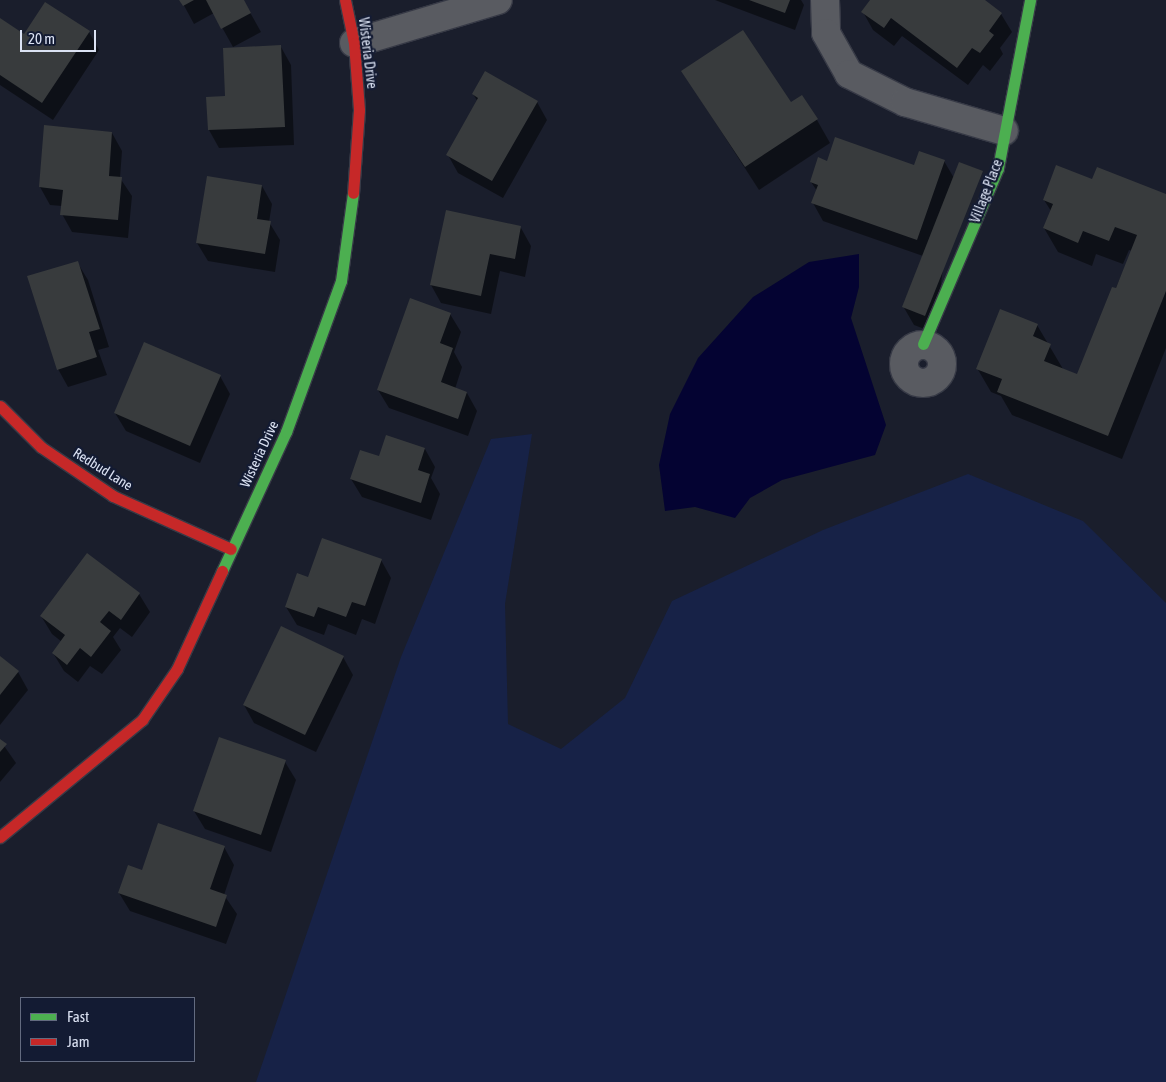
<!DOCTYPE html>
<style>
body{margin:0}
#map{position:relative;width:1166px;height:1082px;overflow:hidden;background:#1a1e2c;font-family:"Asap Condensed",sans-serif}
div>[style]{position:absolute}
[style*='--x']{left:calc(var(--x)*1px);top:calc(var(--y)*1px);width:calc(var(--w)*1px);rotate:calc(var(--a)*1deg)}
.green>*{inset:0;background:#172247}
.water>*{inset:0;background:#040332}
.shadow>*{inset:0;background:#0007}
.building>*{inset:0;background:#383b3d}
.roads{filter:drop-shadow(1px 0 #373a46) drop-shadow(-1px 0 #373a46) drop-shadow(0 1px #373a46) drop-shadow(0 -1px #373a46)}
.street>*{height:28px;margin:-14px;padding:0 14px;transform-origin:14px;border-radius:14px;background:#595b61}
.street>.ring{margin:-14px;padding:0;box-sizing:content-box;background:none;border:28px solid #595b61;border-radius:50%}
.fast>*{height:11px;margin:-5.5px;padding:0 5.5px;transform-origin:5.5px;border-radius:5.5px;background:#4caf50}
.jam>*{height:11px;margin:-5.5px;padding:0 5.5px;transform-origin:5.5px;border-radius:5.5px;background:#c62828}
span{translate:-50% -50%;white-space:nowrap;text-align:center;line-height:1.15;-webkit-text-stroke:4.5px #131b33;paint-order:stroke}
.street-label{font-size:14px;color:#dbe2f3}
.legend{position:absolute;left:20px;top:997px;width:175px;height:65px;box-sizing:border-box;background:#131b33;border:1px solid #636b80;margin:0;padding:6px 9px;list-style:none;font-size:15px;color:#dbe2f3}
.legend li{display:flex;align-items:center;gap:10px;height:25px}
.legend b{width:25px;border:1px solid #636b80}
.scale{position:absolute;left:20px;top:30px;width:76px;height:22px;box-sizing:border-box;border:2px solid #dbe2f3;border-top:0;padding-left:6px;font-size:15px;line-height:18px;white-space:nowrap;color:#dbe2f3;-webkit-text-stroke:4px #131b33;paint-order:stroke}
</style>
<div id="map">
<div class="green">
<div style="clip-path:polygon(532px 434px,505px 604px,508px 724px,561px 749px,625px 698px,672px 601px,823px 530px,968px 474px,1083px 521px,1166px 603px,1166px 1082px,256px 1082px,401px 657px,491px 439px)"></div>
</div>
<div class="water">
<div style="clip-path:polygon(859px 254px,859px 287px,851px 318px,886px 425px,875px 455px,782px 480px,750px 498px,735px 518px,695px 507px,665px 511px,659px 465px,670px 414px,698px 358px,753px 297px,809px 262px)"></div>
</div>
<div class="shadow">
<div style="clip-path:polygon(181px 0,243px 0,261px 32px,233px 47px,214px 13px,194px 24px)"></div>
<div style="clip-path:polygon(715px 0,801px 0,804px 5px,795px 30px)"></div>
<div style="clip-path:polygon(871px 0,983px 0,1001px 14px,1012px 32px,1000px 48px,1003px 54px,990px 71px,983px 65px,968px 85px,902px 36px,894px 46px,873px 30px,863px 12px)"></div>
<div style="clip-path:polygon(0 20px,24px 36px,89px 32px,99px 50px,53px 120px,0 85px)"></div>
<div style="clip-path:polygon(281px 47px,291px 65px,294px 145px,219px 148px,209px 130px,226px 98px)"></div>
<div style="clip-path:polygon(683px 72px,790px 104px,817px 120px,830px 143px,759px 190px)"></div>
<div style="clip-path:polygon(473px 94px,537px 102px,547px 120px,503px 198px,458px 173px,448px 155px,478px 102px)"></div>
<div style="clip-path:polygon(45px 127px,112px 133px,122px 151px,120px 178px,132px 196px,128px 238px,72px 232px,62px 214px,62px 206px,50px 205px,40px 187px)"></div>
<div style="clip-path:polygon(944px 161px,954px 178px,935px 333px,914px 325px,903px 306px,923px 256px,823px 221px,813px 203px,817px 191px,811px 182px,828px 162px,915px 166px)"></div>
<div style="clip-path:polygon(1093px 181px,1166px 195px,1166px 348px,1122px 459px,1012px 415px,1001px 396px,991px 392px,977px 368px,1037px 325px,1063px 369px,1078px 375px,1132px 251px,1129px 250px,1123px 264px,1096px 254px,1092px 266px,1058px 252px,1044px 228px,1051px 211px,1044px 200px)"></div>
<div style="clip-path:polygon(262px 186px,272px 204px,269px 222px,280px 240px,275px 272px,208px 261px,197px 243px)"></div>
<div style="clip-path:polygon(521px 228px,531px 246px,525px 277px,500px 271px,491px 314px,441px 303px,431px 285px)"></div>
<div style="clip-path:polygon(77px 262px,88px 280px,109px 347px,98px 350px,107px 375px,68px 387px,58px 369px)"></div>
<div style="clip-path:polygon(450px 314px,461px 332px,454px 352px,462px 367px,455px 389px,467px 393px,477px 411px,468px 436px,389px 408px,378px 390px)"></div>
<div style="clip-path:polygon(220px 376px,230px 394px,200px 463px,126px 431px,115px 413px)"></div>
<div style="clip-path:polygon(425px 449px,435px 467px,431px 478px,440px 494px,431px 520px,362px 497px,351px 479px)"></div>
<div style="clip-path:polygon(87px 555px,139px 594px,150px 612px,132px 637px,120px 628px,113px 637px,121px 650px,102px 674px,90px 666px,78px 682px,64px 671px,53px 653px,62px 642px,52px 634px,41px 616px)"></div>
<div style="clip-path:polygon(381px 560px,391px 578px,375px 624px,362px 619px,356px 635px,328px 624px,324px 635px,297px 625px,286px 607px)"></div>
<div style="clip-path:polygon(343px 657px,353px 675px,316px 752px,254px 723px,244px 705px)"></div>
<div style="clip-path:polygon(0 658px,18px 672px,28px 690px,0 725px)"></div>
<div style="clip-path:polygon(0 740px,16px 763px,0 782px)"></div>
<div style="clip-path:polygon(285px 762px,296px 780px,271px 852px,205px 829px,194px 811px)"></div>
<div style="clip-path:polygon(224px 847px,234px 865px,224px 895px,237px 914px,226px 944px,130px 911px,119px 893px,143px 871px)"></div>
</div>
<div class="building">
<div style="clip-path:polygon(179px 0,194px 0,183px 6px)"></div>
<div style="clip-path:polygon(206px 0,244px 0,251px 13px,221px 29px)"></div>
<div style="clip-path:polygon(749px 0,790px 0,785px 13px)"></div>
<div style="clip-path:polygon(870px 0,985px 0,1002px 13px,989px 31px,994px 35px,980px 53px,972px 48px,957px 68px,891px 18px,884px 28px,861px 12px)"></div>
<div style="clip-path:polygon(45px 2px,90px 31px,42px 103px,0 75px,0 18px,24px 34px)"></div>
<div style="clip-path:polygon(743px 30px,791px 102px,802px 95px,818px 119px,745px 167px,681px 71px)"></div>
<div style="clip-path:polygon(281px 45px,285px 127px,208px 130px,206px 97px,225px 96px,223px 48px)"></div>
<div style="clip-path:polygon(485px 71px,538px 101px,492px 181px,446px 155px,478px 98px,472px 94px)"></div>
<div style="clip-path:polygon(44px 125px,112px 132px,109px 176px,122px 177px,118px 220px,60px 215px,63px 190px,39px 187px)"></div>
<div style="clip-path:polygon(835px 137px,914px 165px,919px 151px,945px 160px,917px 240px,811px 203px,818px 185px,810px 182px,818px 157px,827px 161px)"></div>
<div style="clip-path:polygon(959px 162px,983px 171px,925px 316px,902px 307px)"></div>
<div style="clip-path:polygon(1056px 165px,1092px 179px,1097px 167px,1166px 194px,1166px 291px,1108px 436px,997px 392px,1002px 379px,976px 369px,1000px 309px,1038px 324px,1033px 336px,1051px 344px,1044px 361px,1077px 374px,1112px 287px,1116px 288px,1137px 235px,1115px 227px,1109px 241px,1083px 231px,1078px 243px,1043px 228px,1053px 204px,1043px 200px)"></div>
<div style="clip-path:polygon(207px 176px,262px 185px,257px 219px,271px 221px,265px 254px,196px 243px)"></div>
<div style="clip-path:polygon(446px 210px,521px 226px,515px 259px,490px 254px,481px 296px,430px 285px)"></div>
<div style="clip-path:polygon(78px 261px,100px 329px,89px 332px,97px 357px,57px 370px,27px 276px)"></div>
<div style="clip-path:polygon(410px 298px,451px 313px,440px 343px,453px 348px,441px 382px,467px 392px,458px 419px,377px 390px)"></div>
<div style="clip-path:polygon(144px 342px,221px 375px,190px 446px,114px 413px)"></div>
<div style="clip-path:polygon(386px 435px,425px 448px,418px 470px,430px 474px,421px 503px,350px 479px,360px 450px,379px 456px)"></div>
<div style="clip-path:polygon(322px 538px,382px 559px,365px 606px,352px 602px,346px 617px,318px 607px,314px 617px,285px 607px,297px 573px,308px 577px)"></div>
<div style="clip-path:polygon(87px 553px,140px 593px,121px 620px,109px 611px,100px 622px,111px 631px,91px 657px,80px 648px,67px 665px,52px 653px,65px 635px,40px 616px)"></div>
<div style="clip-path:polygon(281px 626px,344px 656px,305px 735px,243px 705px)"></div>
<div style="clip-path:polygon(0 656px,19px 671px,0 695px)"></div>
<div style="clip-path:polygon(219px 737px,286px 760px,261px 835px,193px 811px)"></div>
<div style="clip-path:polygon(0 739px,7px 744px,0 752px)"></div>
<div style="clip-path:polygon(158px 823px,225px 846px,210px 889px,227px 895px,216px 927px,118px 893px,128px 865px,142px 870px)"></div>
</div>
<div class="roads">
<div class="street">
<div style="--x:825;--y:0;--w:33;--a:88"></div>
<div style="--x:826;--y:33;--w:47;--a:60.7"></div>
<div style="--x:849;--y:74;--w:63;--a:26.6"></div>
<div style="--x:905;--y:102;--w:103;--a:16.3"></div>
<div style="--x:354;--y:43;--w:150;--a:-16.6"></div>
<div class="ring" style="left:904px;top:345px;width:10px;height:10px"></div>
</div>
<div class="fast">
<div style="--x:923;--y:344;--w:191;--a:-66.9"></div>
<div style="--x:998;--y:168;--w:171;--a:-79.2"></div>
<div style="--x:222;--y:571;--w:153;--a:-65.3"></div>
<div style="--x:286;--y:432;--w:161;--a:-70"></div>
<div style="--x:341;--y:281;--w:89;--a:-82.2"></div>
</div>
<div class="jam">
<div style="--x:345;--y:0;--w:44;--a:78.2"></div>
<div style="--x:354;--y:43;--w:67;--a:85.7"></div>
<div style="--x:359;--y:110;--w:83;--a:94.1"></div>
<div style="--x:0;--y:406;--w:58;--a:45"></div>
<div style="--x:41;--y:447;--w:87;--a:34.2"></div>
<div style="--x:113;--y:496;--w:129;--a:24.2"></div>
<div style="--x:0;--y:837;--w:184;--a:-39.5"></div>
<div style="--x:142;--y:720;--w:62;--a:-55.5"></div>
<div style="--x:177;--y:669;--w:108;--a:-65.3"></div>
</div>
</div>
<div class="street-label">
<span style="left:368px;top:53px;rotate:83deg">Wisteria Drive</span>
<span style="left:986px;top:191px;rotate:-69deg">Village Place</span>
<span style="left:259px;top:454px;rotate:-65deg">Wisteria Drive</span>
<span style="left:103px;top:469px;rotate:32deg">Redbud Lane</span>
</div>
<ul class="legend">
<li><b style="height:6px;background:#4caf50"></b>Fast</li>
<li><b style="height:6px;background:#c62828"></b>Jam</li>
</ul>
<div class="scale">20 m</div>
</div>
